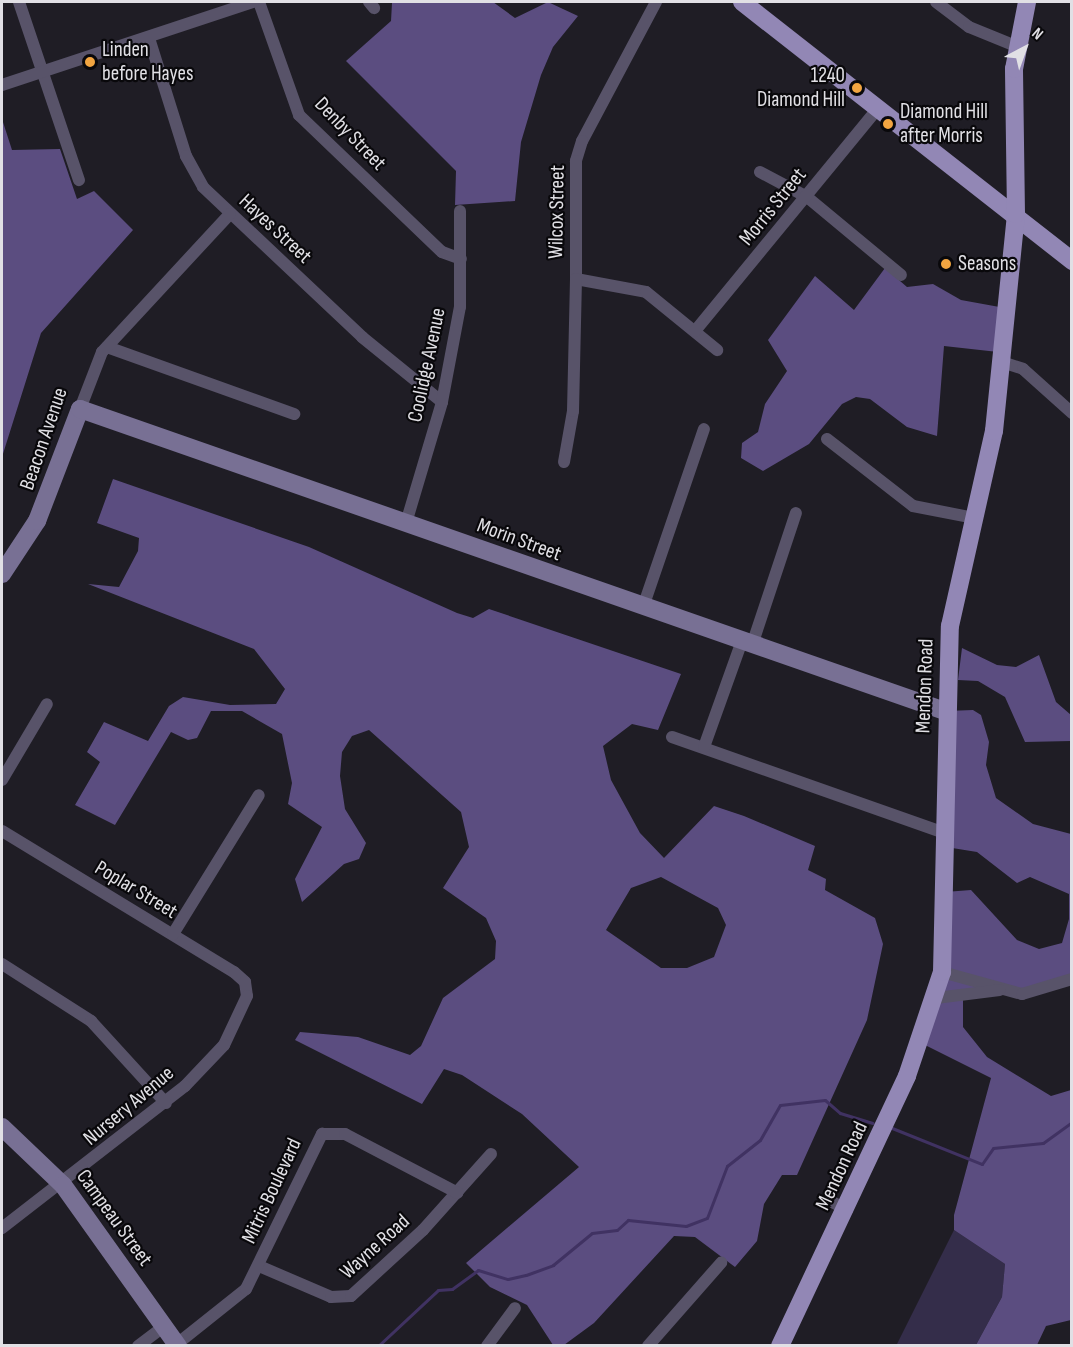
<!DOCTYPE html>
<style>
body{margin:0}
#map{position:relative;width:1073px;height:1347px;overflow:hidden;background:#1f1d25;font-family:"Sofia Sans Condensed",sans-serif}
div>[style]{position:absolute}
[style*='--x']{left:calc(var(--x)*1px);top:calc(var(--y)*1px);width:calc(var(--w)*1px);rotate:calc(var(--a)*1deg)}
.green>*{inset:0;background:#342d4a}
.forest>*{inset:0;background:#5b4d80}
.stream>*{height:3px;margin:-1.5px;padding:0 1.5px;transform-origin:1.5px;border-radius:1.5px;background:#403262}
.street>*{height:12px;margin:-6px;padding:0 6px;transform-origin:6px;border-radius:6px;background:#585369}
.secondary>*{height:18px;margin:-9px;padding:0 9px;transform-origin:9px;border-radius:9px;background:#787094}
.primary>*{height:18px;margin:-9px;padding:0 9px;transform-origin:9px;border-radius:9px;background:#9287b5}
.dots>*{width:16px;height:16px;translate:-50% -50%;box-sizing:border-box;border:3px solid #09080b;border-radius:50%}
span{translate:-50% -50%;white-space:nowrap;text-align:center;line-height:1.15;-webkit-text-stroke:4.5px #09080b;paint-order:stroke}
.poi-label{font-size:21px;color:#e1e0e5}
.left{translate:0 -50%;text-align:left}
.right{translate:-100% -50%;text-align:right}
.street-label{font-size:21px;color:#e1e0e5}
.frame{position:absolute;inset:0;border:3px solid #e1e0e5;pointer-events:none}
.north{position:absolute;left:995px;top:18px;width:60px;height:60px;-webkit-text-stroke:4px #09080b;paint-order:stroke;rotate:41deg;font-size:16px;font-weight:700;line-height:24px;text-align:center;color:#e1e0e5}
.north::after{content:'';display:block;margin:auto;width:21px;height:27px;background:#e1e0e5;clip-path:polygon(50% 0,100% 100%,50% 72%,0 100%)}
</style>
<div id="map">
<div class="green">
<div style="clip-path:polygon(954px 1230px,1005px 1264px,1002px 1297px,976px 1345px,896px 1346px)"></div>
</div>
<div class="forest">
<div style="clip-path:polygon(493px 2px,515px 18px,548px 2px,578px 16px,553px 47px,541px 75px,521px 142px,515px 201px,455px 205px,456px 171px,346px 61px,391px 21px,392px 3px)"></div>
<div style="clip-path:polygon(2px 119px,12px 150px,60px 149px,77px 199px,94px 191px,133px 230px,41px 333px,2px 457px)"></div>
<div style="clip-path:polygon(885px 268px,907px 287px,933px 284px,961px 300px,1005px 308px,998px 352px,944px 346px,937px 436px,907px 427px,870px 399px,856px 397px,842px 404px,809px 444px,763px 471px,741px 458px,742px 443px,758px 432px,765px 404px,787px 371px,768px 340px,815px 276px,854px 310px)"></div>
<div style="clip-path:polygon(evenodd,113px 479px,309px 547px,457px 613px,473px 618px,489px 609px,681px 674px,658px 730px,632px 724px,603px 746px,611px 780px,640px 833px,664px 858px,714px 806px,744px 816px,815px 846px,808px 870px,826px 879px,825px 890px,875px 918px,883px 944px,867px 1020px,797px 1175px,782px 1175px,764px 1204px,757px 1241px,735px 1267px,695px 1237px,674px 1236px,594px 1323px,564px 1345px,553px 1345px,527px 1305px,490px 1287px,466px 1263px,579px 1167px,522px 1114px,462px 1075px,444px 1069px,422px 1104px,295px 1040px,300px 1032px,358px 1037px,410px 1055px,421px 1046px,443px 998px,495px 959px,496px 941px,486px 918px,443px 888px,469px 847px,461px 812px,369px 730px,352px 736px,342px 752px,340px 776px,345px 809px,366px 843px,359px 859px,344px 864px,302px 902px,295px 879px,322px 827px,288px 804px,292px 783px,282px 734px,242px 711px,211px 711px,197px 738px,188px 740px,171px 732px,115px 825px,75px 805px,100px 762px,87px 752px,104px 722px,148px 741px,169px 706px,183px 697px,230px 705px,276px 704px,285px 689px,254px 649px,88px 584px,119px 587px,138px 551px,139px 538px,97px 523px,113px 479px,661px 877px,718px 908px,726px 925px,714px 957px,687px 968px,661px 968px,606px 930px,631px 888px,661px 877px)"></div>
<div style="clip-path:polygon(962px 648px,997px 665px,1016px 667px,1039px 655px,1056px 702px,1071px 715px,1071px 741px,1025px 742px,1005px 697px,978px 681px,958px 680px)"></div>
<div style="clip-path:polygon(973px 710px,981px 715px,989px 742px,986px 765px,996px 798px,1033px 824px,1071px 834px,1071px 980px,963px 1000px,963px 1027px,987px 1057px,1051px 1096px,1071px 1090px,1071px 1320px,1046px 1326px,1037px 1345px,976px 1345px,1002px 1297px,1005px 1264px,954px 1230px,954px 1215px,991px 1078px,923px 1044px,945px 892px,971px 890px,1017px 940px,1039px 949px,1062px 943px,1069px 919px,1069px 894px,1030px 877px,1017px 883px,977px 852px,946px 847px,947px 711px)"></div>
</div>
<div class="stream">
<div style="--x:892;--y:1128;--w:97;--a:21.8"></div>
<div style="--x:982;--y:1164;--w:19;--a:-55"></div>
<div style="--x:993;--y:1148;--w:50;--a:-5.7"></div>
<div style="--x:1043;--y:1143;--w:36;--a:-36"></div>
<div style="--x:378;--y:1346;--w:82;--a:-43"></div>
<div style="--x:438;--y:1290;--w:14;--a:-4"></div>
<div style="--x:452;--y:1289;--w:32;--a:-36"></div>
<div style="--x:478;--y:1270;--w:31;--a:17"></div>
<div style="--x:508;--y:1279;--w:18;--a:-13"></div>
<div style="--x:526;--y:1275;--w:29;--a:-20"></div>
<div style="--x:553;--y:1265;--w:50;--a:-39.4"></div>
<div style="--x:592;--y:1233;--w:25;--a:-7"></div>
<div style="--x:617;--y:1230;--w:15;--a:-42"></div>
<div style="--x:628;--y:1220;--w:58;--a:5.9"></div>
<div style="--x:686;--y:1226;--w:22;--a:-21"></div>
<div style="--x:707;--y:1218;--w:56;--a:-69"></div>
<div style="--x:727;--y:1166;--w:42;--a:-38.2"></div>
<div style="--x:760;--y:1140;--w:40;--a:-60.3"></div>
<div style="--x:780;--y:1105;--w:45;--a:-6.3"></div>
<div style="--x:825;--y:1100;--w:20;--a:41"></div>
<div style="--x:840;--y:1113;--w:34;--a:17"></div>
</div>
<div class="street">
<div style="--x:19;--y:2;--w:188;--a:71.4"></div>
<div style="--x:259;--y:2;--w:120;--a:70.5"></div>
<div style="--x:299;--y:115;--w:198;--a:43.8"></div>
<div style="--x:442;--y:252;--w:20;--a:20"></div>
<div style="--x:369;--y:2;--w:8;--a:50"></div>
<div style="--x:656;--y:2;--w:157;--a:118"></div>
<div style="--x:582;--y:141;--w:21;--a:107"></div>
<div style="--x:576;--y:161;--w:118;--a:90"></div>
<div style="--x:576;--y:279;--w:71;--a:10.5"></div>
<div style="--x:646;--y:292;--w:92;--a:39.2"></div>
<div style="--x:936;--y:2;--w:41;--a:37.1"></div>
<div style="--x:969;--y:27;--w:53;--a:22.2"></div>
<div style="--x:149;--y:38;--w:124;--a:72.6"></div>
<div style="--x:186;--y:156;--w:35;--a:61"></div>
<div style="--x:203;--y:187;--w:219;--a:43.3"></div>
<div style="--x:362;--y:337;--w:103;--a:39.1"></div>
<div style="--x:2;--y:85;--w:264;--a:-18.3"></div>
<div style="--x:760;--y:172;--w:53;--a:28"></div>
<div style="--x:807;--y:197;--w:122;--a:39.7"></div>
<div style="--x:695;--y:331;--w:290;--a:-50.6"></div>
<div style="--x:107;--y:347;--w:199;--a:19.7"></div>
<div style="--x:1002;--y:362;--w:22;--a:18"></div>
<div style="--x:1023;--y:369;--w:66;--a:41.9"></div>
<div style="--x:80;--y:409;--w:61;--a:-68.9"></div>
<div style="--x:102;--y:352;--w:188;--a:-47.2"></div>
<div style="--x:827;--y:439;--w:109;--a:37.9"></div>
<div style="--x:913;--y:506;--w:62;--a:11.1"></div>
<div style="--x:564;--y:462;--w:52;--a:-80"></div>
<div style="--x:573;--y:411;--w:132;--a:-88.7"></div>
<div style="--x:406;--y:523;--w:126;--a:-73.4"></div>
<div style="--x:442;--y:402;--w:97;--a:-79.3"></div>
<div style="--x:460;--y:307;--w:96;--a:-90"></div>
<div style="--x:643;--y:607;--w:188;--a:-71.1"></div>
<div style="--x:752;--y:645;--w:139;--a:-71.6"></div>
<div style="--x:672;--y:737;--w:289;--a:19.4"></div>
<div style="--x:704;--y:747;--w:113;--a:-70.3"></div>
<div style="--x:2;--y:780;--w:88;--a:-59.4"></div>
<div style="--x:2;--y:831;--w:271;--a:31.3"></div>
<div style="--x:234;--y:972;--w:15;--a:42"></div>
<div style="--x:245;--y:982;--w:14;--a:82"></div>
<div style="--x:247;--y:996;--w:54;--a:115.1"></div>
<div style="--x:224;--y:1045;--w:57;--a:133.6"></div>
<div style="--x:185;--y:1086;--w:232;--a:142.2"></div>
<div style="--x:173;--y:934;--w:163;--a:-58.3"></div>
<div style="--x:2;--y:964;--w:106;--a:32.6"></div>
<div style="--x:91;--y:1021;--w:111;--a:47.6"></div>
<div style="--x:942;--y:972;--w:83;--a:15.4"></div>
<div style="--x:1022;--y:994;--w:52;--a:-16.7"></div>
<div style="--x:936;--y:998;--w:64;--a:-7.1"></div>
<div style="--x:827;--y:1199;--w:23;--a:29"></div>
<div style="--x:259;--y:1266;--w:78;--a:23.3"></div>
<div style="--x:331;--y:1297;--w:20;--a:-3"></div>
<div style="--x:351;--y:1296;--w:98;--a:-42.5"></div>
<div style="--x:423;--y:1230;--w:102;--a:-48.2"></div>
<div style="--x:177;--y:1344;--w:88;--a:-38.6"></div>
<div style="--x:246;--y:1289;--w:173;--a:-63.9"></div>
<div style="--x:322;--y:1134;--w:23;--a:0"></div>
<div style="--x:345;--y:1134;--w:127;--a:27.6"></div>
<div style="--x:138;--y:1346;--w:34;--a:-37"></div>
<div style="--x:487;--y:1346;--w:47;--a:-53.6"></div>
<div style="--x:648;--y:1346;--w:111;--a:-48.7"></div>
</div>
<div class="secondary">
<div style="--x:2;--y:574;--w:64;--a:-56.6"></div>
<div style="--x:37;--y:521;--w:120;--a:-69"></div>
<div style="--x:80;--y:409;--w:916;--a:19.25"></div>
<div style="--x:2;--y:1127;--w:84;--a:43.6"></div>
<div style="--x:63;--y:1185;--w:198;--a:54.5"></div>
</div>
<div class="primary">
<div style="--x:742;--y:2;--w:420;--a:38.1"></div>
<div style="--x:780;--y:1346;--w:298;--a:-64.8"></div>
<div style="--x:907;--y:1076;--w:110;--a:-71.4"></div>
<div style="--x:942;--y:972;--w:346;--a:-88.7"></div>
<div style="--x:950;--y:626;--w:200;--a:-77.3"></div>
<div style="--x:994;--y:431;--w:218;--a:-84.2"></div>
<div style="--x:1016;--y:214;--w:145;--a:-90.8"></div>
<div style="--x:1014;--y:69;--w:68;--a:-79"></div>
</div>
<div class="dots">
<div style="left:90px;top:62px;background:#f2a541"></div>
<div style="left:857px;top:88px;background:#f2a541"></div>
<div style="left:888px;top:124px;background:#f2a541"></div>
<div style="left:946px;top:264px;background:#f2a541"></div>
</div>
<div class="poi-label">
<span class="left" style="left:102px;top:62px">Linden<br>before Hayes</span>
<span class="right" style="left:845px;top:88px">1240<br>Diamond Hill</span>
<span class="left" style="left:900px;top:124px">Diamond Hill<br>after Morris</span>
<span class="left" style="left:958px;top:264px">Seasons</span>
</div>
<div class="street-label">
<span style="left:350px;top:134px;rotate:46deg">Denby Street</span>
<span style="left:773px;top:207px;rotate:-51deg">Morris Street</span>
<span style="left:557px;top:212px;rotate:-89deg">Wilcox Street</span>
<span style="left:275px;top:229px;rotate:43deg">Hayes Street</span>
<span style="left:427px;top:365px;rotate:-78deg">Coolidge Avenue</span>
<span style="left:44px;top:439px;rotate:-71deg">Beacon Avenue</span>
<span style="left:519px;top:540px;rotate:20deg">Morin Street</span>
<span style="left:925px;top:686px;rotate:-88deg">Mendon Road</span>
<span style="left:136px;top:890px;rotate:31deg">Poplar Street</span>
<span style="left:129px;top:1106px;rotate:-40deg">Nursery Avenue</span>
<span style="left:842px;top:1166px;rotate:-65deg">Mendon Road</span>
<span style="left:272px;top:1191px;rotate:-65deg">Mitris Boulevard</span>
<span style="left:114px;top:1218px;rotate:54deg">Campeau Street</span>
<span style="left:375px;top:1247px;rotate:-42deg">Wayne Road</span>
</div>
<div class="frame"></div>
<div class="north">N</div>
</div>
